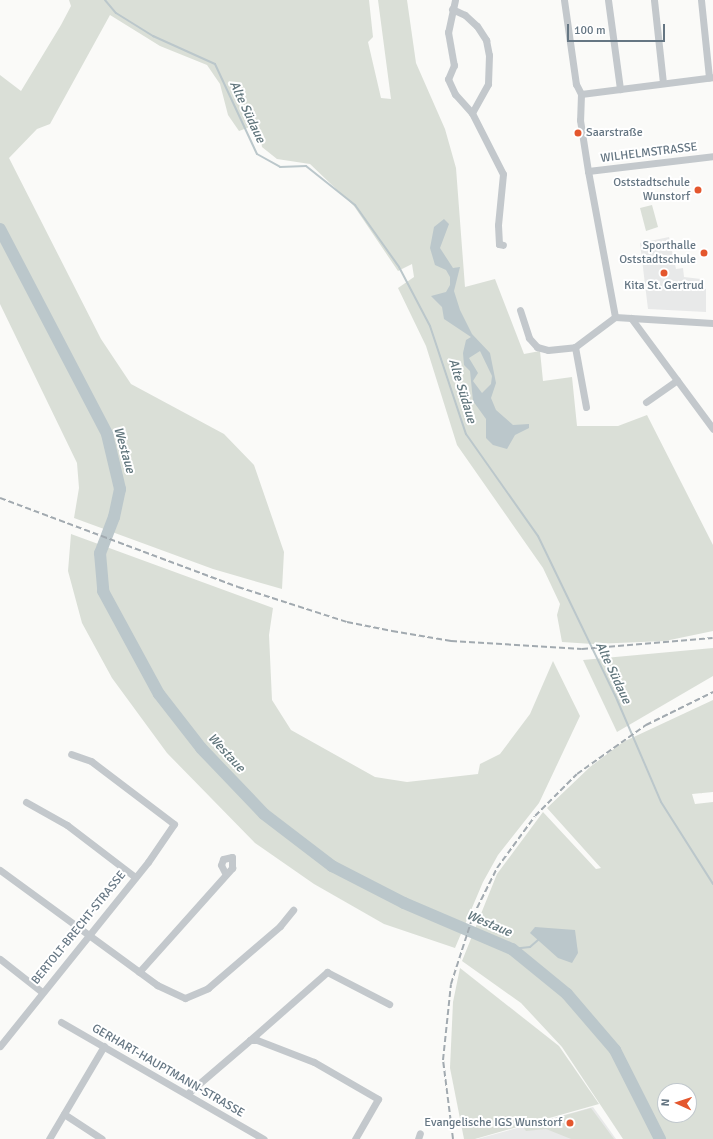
<!DOCTYPE html>
<meta charset="utf-8">
<style>
body{margin:0}
#map{position:relative;width:713px;height:1139px;overflow:hidden;background:#fafaf8;font-family:Signika,sans-serif}
div>[style]{position:absolute}
[style*='--x']{left:calc(var(--x)*1px);top:calc(var(--y)*1px);width:calc(var(--w)*1px);rotate:calc(var(--a)*1deg)}
.built>*{inset:0;background:#e8e9e9}
.green>*{inset:0;background:#dadfd7}
.water>*{inset:0;background:#bbc7cb}
.stream>*{height:2px;margin:-1px;padding:0 1px;transform-origin:1px;border-radius:1px;background:#bbc7cb}
.river>*{height:12px;margin:-6px;padding:0 6px;transform-origin:6px;border-radius:6px;background:#bbc7cb}
.minor>*{height:7px;margin:-3.5px;padding:0 3.5px;transform-origin:3.5px;border-radius:3.5px;background:#c3c8cc}
.rail>*{height:2px;margin-top:-1px;transform-origin:0;background:repeating-linear-gradient(90deg,#a2aab0 0 6px,transparent 0 9px)}
.dots>*{width:11px;height:11px;translate:-50% -50%;box-sizing:border-box;border:2px solid #fff;border-radius:50%}
span{translate:-50% -50%;white-space:nowrap;text-align:center;line-height:1.15;-webkit-text-stroke:4px #fff;paint-order:stroke}
.poi-label{font-size:12px;color:#657683}
.left{translate:0 -50%;text-align:left}
.right{translate:-100% -50%;text-align:right}
.street-label{font-size:12px;color:#657683}
.water-label{font-size:13px;color:#60757c;font-style:italic}
.north{position:absolute;left:657px;top:1083px;width:40px;height:40px;box-sizing:border-box;background:#fff;border:1px solid #c1c8cd;border-radius:50%;rotate:273deg;font-size:11px;font-weight:700;line-height:16px;text-align:center;color:#657683}
.north::after{content:'';display:block;margin:auto;width:14px;height:18px;background:#e4572e;clip-path:polygon(50% 0,100% 100%,50% 72%,0 100%)}
.scale{position:absolute;left:567px;top:24px;width:98px;height:18px;box-sizing:border-box;border:2px solid #657683;border-top:0;padding-left:5px;font-size:12px;line-height:14px;white-space:nowrap;color:#657683;-webkit-text-stroke:3px #fff;paint-order:stroke}
</style>
<div id="map">
<div class="built">
<div style="clip-path:polygon(669px 237px,676px 269px,683px 268px,684px 277px,701px 279px,701px 288px,706px 289px,706px 312px,648px 309px,640px 243px)"></div>
<div style="clip-path:polygon(593px 1107px,616px 1139px,477px 1139px)"></div>
</div>
<div class="green">
<div style="clip-path:polygon(69px 0,369px 0,373px 37px,368px 42px,381px 98px,391px 99px,378px 0,407px 0,416px 63px,445px 129px,456px 168px,465px 287px,495px 279px,524px 354px,540px 351px,543px 381px,572px 377px,577px 426px,618px 426px,647px 415px,713px 545px,713px 631px,665px 641px,593px 644px,562px 642px,557px 615px,560px 604px,543px 568px,457px 445px,426px 346px,398px 288px,414px 277px,412px 264px,398px 271px,354px 206px,310px 164px,277px 159px,262px 147px,258px 124px,239px 131px,228px 115px,220px 84px,207px 65px,160px 46px,110px 15px,50px 124px,37px 129px,9px 158px,101px 339px,131px 384px,224px 434px,254px 465px,284px 552px,282px 589px,213px 569px,74px 518px,79px 488px,77px 463px,0 304px,0 75px,21px 91px,61px 25px,71px 6px)"></div>
<div style="clip-path:polygon(652px 205px,658px 227px,646px 231px,640px 208px)"></div>
<div style="clip-path:polygon(71px 534px,273px 608px,269px 635px,272px 700px,291px 730px,375px 777px,407px 782px,478px 774px,480px 764px,500px 754px,530px 714px,553px 661px,580px 716px,539px 803px,498px 855px,483px 882px,455px 948px,384px 924px,314px 884px,255px 843px,167px 753px,112px 678px,82px 623px,68px 571px)"></div>
<div style="clip-path:polygon(713px 648px,713px 676px,617px 732px,583px 660px)"></div>
<div style="clip-path:polygon(evenodd,713px 700px,713px 792px,692px 794px,695px 804px,713px 802px,713px 1139px,623px 1139px,562px 1047px,521px 1003px,462px 961px,497px 874px,543px 812px,596px 869px,601px 868px,547px 808px,590px 767px,623px 742px,713px 700px,665px 1091px,689px 1091px,689px 1115px,665px 1115px,665px 1091px)"></div>
<div style="clip-path:polygon(460px 968px,559px 1046px,599px 1104px,475px 1139px,464px 1139px,450px 1068px,453px 1002px)"></div>
<div style="clip-path:polygon(591px 1108px,614px 1139px,571px 1139px,546px 1129px,526px 1131px,523px 1127px)"></div>
</div>
<div class="water">
<div style="clip-path:polygon(evenodd,444px 219px,449px 224px,440px 248px,453px 268px,460px 267px,454px 291px,460px 310px,472px 334px,490px 353px,496px 383px,491px 398px,496px 410px,513px 425px,529px 424px,529px 428px,515px 435px,507px 449px,493px 445px,486px 438px,486px 419px,473px 401px,470px 371px,464px 365px,463px 353px,466px 340px,471px 337px,444px 319px,442px 307px,431px 296px,446px 292px,450px 285px,450px 277px,446px 270px,435px 265px,430px 248px,434px 227px,444px 219px,480px 351px,492px 376px,491px 384px,482px 393px,473px 381px,478px 373px,469px 358px,480px 351px)"></div>
<div style="clip-path:polygon(535px 927px,575px 930px,578px 953px,572px 963px,558px 958px,530px 933px)"></div>
</div>
<div class="stream">
<div style="--x:105;--y:0;--w:17;--a:50"></div>
<div style="--x:116;--y:13;--w:44;--a:31.9"></div>
<div style="--x:153;--y:36;--w:68;--a:24.3"></div>
<div style="--x:215;--y:64;--w:99;--a:65"></div>
<div style="--x:257;--y:154;--w:26;--a:29"></div>
<div style="--x:280;--y:167;--w:26;--a:-2"></div>
<div style="--x:306;--y:166;--w:63;--a:38.5"></div>
<div style="--x:355;--y:205;--w:76;--a:54.6"></div>
<div style="--x:399;--y:267;--w:67;--a:62.3"></div>
<div style="--x:430;--y:326;--w:114;--a:71.6"></div>
<div style="--x:466;--y:434;--w:125;--a:54.8"></div>
<div style="--x:538;--y:536;--w:177;--a:64.2"></div>
<div style="--x:615;--y:695;--w:116;--a:66.7"></div>
<div style="--x:661;--y:802;--w:97;--a:57.6"></div>
<div style="--x:512;--y:949;--w:18;--a:-6"></div>
<div style="--x:530;--y:947;--w:11;--a:-41"></div>
</div>
<div class="river">
<div style="--x:0;--y:229;--w:231;--a:62.4"></div>
<div style="--x:107;--y:434;--w:57;--a:76.7"></div>
<div style="--x:120;--y:489;--w:29;--a:102"></div>
<div style="--x:114;--y:517;--w:39;--a:111"></div>
<div style="--x:100;--y:553;--w:38;--a:85"></div>
<div style="--x:103;--y:591;--w:117;--a:61.5"></div>
<div style="--x:159;--y:694;--w:68;--a:52.1"></div>
<div style="--x:201;--y:748;--w:91;--a:46.3"></div>
<div style="--x:264;--y:814;--w:86;--a:37.4"></div>
<div style="--x:332;--y:866;--w:81;--a:27.2"></div>
<div style="--x:404;--y:903;--w:117;--a:23.1"></div>
<div style="--x:512;--y:949;--w:71;--a:39.3"></div>
<div style="--x:567;--y:994;--w:74;--a:49.4"></div>
<div style="--x:615;--y:1050;--w:100;--a:63.2"></div>
</div>
<div class="minor">
<div style="--x:455;--y:0;--w:33;--a:102"></div>
<div style="--x:448;--y:32;--w:34;--a:80"></div>
<div style="--x:454;--y:65;--w:15;--a:113"></div>
<div style="--x:448;--y:79;--w:17;--a:65"></div>
<div style="--x:455;--y:94;--w:25;--a:48"></div>
<div style="--x:472;--y:113;--w:68;--a:63.1"></div>
<div style="--x:503;--y:174;--w:51;--a:95.6"></div>
<div style="--x:498;--y:225;--w:19;--a:87"></div>
<div style="--x:499;--y:244;--w:4;--a:14"></div>
<div style="--x:564;--y:0;--w:85;--a:81.9"></div>
<div style="--x:576;--y:84;--w:11;--a:63"></div>
<div style="--x:581;--y:94;--w:26;--a:92"></div>
<div style="--x:580;--y:120;--w:52;--a:81.1"></div>
<div style="--x:588;--y:171;--w:148;--a:79.5"></div>
<div style="--x:608;--y:0;--w:90;--a:82.3"></div>
<div style="--x:654;--y:0;--w:83;--a:83.8"></div>
<div style="--x:701;--y:0;--w:78;--a:84.1"></div>
<div style="--x:452;--y:9;--w:14;--a:25"></div>
<div style="--x:465;--y:15;--w:16;--a:43"></div>
<div style="--x:477;--y:26;--w:17;--a:57"></div>
<div style="--x:486;--y:40;--w:15;--a:79"></div>
<div style="--x:489;--y:55;--w:29;--a:92"></div>
<div style="--x:488;--y:84;--w:33;--a:119"></div>
<div style="--x:581;--y:94;--w:133;--a:-7.3"></div>
<div style="--x:588;--y:171;--w:126;--a:-6.8"></div>
<div style="--x:520;--y:310;--w:29;--a:72"></div>
<div style="--x:529;--y:338;--w:12;--a:48"></div>
<div style="--x:537;--y:347;--w:11;--a:15"></div>
<div style="--x:548;--y:350;--w:27;--a:-6"></div>
<div style="--x:575;--y:347;--w:50;--a:-36.9"></div>
<div style="--x:615;--y:317;--w:98;--a:3.5"></div>
<div style="--x:631;--y:318;--w:138;--a:53.5"></div>
<div style="--x:575;--y:347;--w:61;--a:79.6"></div>
<div style="--x:646;--y:402;--w:38;--a:-35"></div>
<div style="--x:26;--y:802;--w:47;--a:29.3"></div>
<div style="--x:67;--y:825;--w:86;--a:37.4"></div>
<div style="--x:0;--y:870;--w:195;--a:36.2"></div>
<div style="--x:157;--y:985;--w:31;--a:25"></div>
<div style="--x:185;--y:998;--w:25;--a:-23"></div>
<div style="--x:208;--y:988;--w:95;--a:-40.7"></div>
<div style="--x:280;--y:926;--w:21;--a:-51"></div>
<div style="--x:0;--y:959;--w:53;--a:38.2"></div>
<div style="--x:139;--y:972;--w:140;--a:-48.2"></div>
<div style="--x:232;--y:868;--w:11;--a:-90"></div>
<div style="--x:232;--y:857;--w:9;--a:167"></div>
<div style="--x:223;--y:859;--w:6;--a:108"></div>
<div style="--x:221;--y:865;--w:9;--a:63"></div>
<div style="--x:61;--y:1022;--w:234;--a:30"></div>
<div style="--x:250;--y:1040;--w:103;--a:-41.4"></div>
<div style="--x:327;--y:972;--w:70;--a:27.3"></div>
<div style="--x:0;--y:1046;--w:236;--a:-51.2"></div>
<div style="--x:148;--y:862;--w:46;--a:-55.6"></div>
<div style="--x:174;--y:824;--w:104;--a:-142.8"></div>
<div style="--x:91;--y:761;--w:21;--a:-161"></div>
<div style="--x:187;--y:1094;--w:83;--a:-40.6"></div>
<div style="--x:250;--y:1040;--w:7;--a:0"></div>
<div style="--x:257;--y:1040;--w:61;--a:21.1"></div>
<div style="--x:314;--y:1062;--w:74;--a:30"></div>
<div style="--x:378;--y:1099;--w:46;--a:119.9"></div>
<div style="--x:64;--y:1114;--w:45;--a:33.3"></div>
<div style="--x:49;--y:1139;--w:108;--a:-59.4"></div>
<div style="--x:418;--y:1139;--w:6;--a:-72"></div>
</div>
<div class="rail">
<div style="--x:0;--y:498;--w:254;--a:20.5"></div>
<div style="--x:238;--y:587;--w:114;--a:17.8"></div>
<div style="--x:347;--y:622;--w:46;--a:11.3"></div>
<div style="--x:392;--y:631;--w:60;--a:9.6"></div>
<div style="--x:451;--y:641;--w:131;--a:3.5"></div>
<div style="--x:582;--y:649;--w:131;--a:-4.8"></div>
<div style="--x:453;--y:1139;--w:80;--a:-97.2"></div>
<div style="--x:443;--y:1060;--w:76;--a:-84"></div>
<div style="--x:451;--y:984;--w:71;--a:-72.1"></div>
<div style="--x:473;--y:916;--w:54;--a:-63.4"></div>
<div style="--x:497;--y:868;--w:64;--a:-53.8"></div>
<div style="--x:535;--y:816;--w:59;--a:-45"></div>
<div style="--x:577;--y:774;--w:85;--a:-35.4"></div>
<div style="--x:646;--y:725;--w:75;--a:-26.2"></div>
</div>
<div class="dots">
<div style="left:578px;top:133px;background:#e4572e"></div>
<div style="left:698px;top:190px;background:#e4572e"></div>
<div style="left:704px;top:253px;background:#e4572e"></div>
<div style="left:664px;top:273px;background:#e4572e"></div>
<div style="left:570px;top:1123px;background:#e4572e"></div>
</div>
<div class="poi-label">
<span class="left" style="left:586px;top:133px">Saarstraße</span>
<span class="right" style="left:690px;top:190px">Oststadtschule<br>Wunstorf</span>
<span class="right" style="left:696px;top:253px">Sporthalle<br>Oststadtschule</span>
<span style="left:664px;top:286px">Kita St. Gertrud</span>
<span class="right" style="left:562px;top:1123px">Evangelische IGS Wunstorf</span>
</div>
<div class="street-label">
<span style="left:649px;top:153px;rotate:-7deg">WILHELMSTRASSE</span>
<span style="left:79px;top:928px;rotate:-51deg">BERTOLT-BRECHT-STRASSE</span>
<span style="left:168px;top:1071px;rotate:30deg">GERHART-HAUPTMANN-STRASSE</span>
</div>
<div class="water-label">
<span style="left:247px;top:112px;rotate:65deg">Alte Südaue</span>
<span style="left:462px;top:391px;rotate:73deg">Alte Südaue</span>
<span style="left:124px;top:450px;rotate:74deg">Westaue</span>
<span style="left:613px;top:673px;rotate:65deg">Alte Südaue</span>
<span style="left:226px;top:753px;rotate:47deg">Westaue</span>
<span style="left:489px;top:924px;rotate:23deg">Westaue</span>
</div>
<div class="north">N</div>
<div class="scale">100 m</div>
</div>
